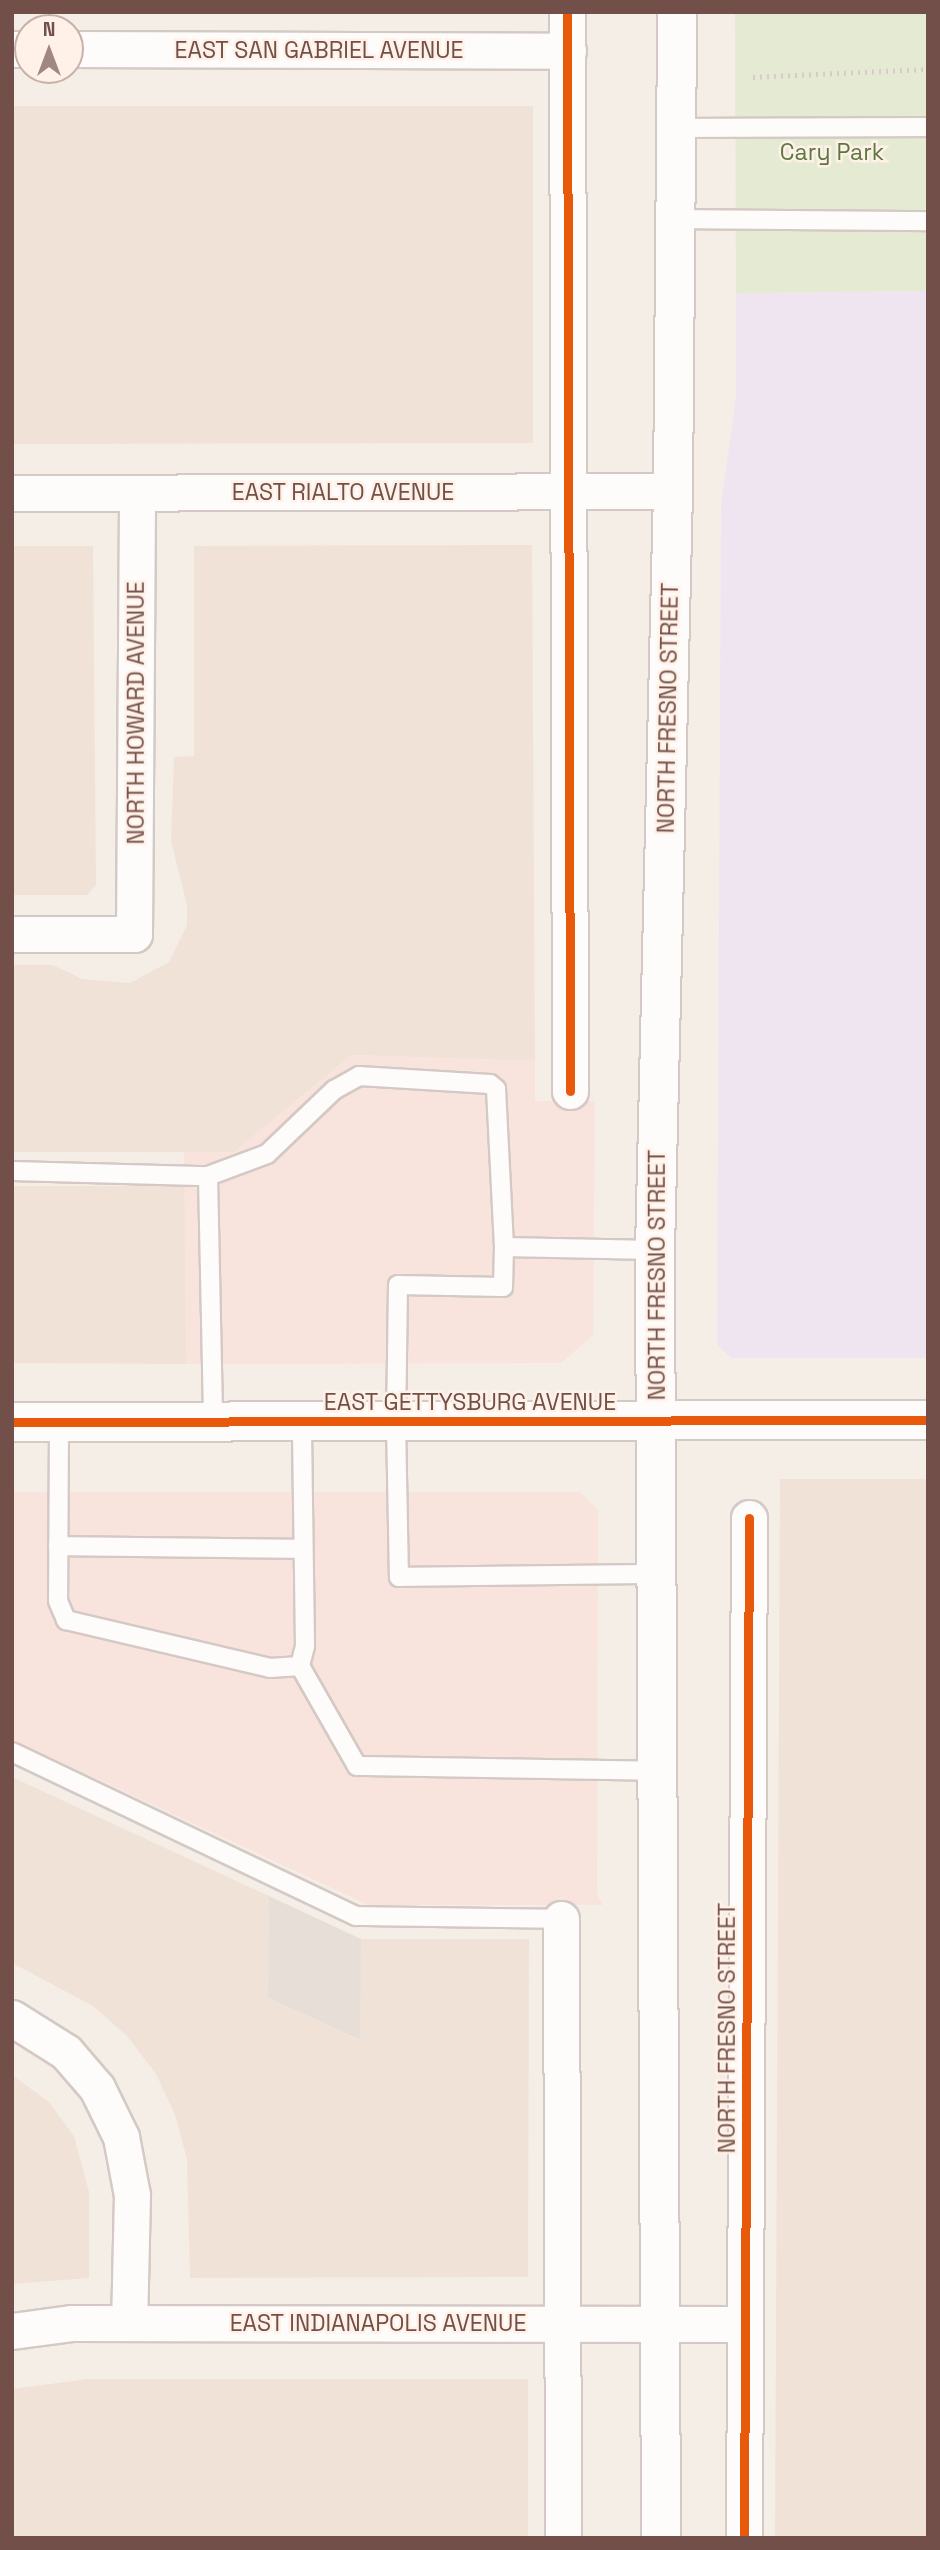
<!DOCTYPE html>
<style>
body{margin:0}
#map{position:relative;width:940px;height:2550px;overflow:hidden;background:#f5eee7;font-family:"Space Grotesk",sans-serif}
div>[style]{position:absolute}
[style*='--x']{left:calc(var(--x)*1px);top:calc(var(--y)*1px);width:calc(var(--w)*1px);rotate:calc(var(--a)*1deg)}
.residential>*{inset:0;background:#f1e2d7}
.commercial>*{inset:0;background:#f9e3dd}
.industrial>*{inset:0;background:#e8ded8}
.education>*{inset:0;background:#efe5f0}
.green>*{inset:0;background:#e4ebd2}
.path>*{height:4.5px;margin-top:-2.25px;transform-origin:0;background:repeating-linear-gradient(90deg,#d7ccc9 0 2px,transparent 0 7px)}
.roads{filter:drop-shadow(2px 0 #d4c9c4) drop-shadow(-2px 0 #d4c9c4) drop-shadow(0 2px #d4c9c4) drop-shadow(0 -2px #d4c9c4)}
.service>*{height:18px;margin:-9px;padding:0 9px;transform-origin:9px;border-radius:9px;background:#fefcfb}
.minor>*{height:35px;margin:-17.5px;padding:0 17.5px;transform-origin:17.5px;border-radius:17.5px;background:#fefcfb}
.tertiary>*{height:38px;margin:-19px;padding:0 19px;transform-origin:19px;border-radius:19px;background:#fefcfb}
.secondary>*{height:38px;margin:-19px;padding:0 19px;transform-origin:19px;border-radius:19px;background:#fefcfb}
.cycleway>*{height:9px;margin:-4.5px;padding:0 4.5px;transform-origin:4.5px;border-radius:4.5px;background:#e8590c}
span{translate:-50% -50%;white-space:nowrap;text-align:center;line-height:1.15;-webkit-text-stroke:5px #fff1e7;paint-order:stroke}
.street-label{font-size:23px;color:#725049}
.park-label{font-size:23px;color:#5b7842}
.frame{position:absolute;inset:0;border:14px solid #725049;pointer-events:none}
.north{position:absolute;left:14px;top:14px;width:70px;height:70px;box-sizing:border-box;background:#fff1e7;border:2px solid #c7b1a8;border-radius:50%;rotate:0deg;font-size:19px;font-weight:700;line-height:28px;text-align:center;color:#725049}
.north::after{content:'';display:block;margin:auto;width:24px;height:32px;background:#a08780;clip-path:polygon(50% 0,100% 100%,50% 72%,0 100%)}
</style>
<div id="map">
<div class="residential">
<div style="clip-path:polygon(12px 106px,533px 106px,533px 443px,12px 444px)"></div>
<div style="clip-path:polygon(532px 545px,535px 1061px,352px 1055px,234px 1152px,12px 1152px,12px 965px,53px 965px,82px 979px,130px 983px,169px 962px,187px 925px,187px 905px,171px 841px,174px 757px,194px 756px,194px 546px)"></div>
<div style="clip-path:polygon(12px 546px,93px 546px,96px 885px,87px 895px,12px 895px)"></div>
<div style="clip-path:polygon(12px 1186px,185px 1186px,186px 1364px,12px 1363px)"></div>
<div style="clip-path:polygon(780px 1479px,928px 1479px,928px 2538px,775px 2538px)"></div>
<div style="clip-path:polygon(12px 1777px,269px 1896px,268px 1998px,359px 2040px,361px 1939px,529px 1939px,528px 2277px,190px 2278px,187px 2159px,175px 2115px,156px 2074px,127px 2036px,93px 2006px,12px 1963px)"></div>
<div style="clip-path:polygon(12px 2075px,49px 2102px,74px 2136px,89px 2192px,89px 2278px,12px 2284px)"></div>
<div style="clip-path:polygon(88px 2379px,528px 2379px,528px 2538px,12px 2538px,12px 2389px)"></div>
</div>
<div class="commercial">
<div style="clip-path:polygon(352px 1055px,535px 1061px,535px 1101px,595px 1101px,593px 1335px,561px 1363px,186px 1364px,184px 1152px,234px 1152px)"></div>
<div style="clip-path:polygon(12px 1492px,580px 1492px,598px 1510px,597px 1895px,603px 1905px,368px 1905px,12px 1739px)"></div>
</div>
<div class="industrial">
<div style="clip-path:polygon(269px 1896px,361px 1939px,360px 2040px,268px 1998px)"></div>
</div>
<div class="education">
<div style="clip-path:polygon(928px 291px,928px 1358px,731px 1358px,717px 1345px,721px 504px,736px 397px,736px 293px)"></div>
</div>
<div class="green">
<div style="clip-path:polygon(735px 12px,928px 12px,928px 291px,736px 293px)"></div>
</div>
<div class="path">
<div style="--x:753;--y:77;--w:175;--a:-2.6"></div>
</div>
<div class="roads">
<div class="service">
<div style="--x:677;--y:128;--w:251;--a:-0.2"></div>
<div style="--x:676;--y:219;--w:252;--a:0.5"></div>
<div style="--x:12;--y:1171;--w:196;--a:1.5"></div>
<div style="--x:208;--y:1176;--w:63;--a:-20.4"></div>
<div style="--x:267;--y:1154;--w:93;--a:-43.7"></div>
<div style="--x:334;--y:1090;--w:29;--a:-29"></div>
<div style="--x:359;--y:1076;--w:131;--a:3.5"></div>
<div style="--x:490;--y:1084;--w:8;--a:40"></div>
<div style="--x:496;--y:1089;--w:158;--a:87.1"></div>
<div style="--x:208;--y:1176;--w:246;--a:88.8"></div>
<div style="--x:655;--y:1250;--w:151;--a:-178.9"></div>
<div style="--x:504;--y:1247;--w:40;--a:91.4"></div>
<div style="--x:503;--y:1287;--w:105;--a:-178.9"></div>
<div style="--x:398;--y:1285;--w:138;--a:90.8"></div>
<div style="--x:396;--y:1423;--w:154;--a:88.9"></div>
<div style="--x:399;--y:1577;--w:259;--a:-0.7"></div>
<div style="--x:59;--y:1422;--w:179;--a:90.3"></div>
<div style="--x:58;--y:1601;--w:21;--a:67"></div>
<div style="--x:66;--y:1620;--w:210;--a:13.2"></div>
<div style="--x:270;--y:1668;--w:30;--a:-4"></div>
<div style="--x:300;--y:1666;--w:21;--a:-76"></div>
<div style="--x:305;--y:1646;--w:225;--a:-90.8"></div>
<div style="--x:58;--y:1546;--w:245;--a:0.7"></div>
<div style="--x:300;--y:1666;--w:115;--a:60.3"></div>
<div style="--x:357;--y:1766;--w:303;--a:0.9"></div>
<div style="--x:12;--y:1752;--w:381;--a:25.5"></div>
<div style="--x:356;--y:1916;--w:205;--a:0.8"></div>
</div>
<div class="minor">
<div style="--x:567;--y:12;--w:1079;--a:89.84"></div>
<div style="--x:12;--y:49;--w:16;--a:0"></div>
<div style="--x:70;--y:49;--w:498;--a:0.2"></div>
<div style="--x:12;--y:493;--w:661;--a:-0.17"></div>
<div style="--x:12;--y:934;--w:122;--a:0"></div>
<div style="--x:134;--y:934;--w:441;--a:-89.6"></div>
<div style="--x:561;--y:1919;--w:619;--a:89.81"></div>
<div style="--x:12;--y:2018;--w:64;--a:32.2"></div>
<div style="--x:66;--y:2052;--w:48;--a:49.3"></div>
<div style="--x:97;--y:2088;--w:55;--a:63.9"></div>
<div style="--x:121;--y:2137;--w:59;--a:79.3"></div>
<div style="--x:132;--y:2195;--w:128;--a:91.3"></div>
<div style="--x:12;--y:2331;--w:61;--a:-7.6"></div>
<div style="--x:72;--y:2323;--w:672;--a:0.09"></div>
<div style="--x:744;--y:2538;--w:1020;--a:-89.72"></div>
</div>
<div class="tertiary">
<div style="--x:12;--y:1422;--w:916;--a:-0.13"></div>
</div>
<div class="secondary">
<div style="--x:661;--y:2538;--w:1288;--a:-90.27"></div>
<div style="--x:655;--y:1250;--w:759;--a:-88.64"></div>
<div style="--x:673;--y:491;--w:479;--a:-89.5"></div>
</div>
</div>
<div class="cycleway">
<div style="--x:567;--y:12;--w:1079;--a:89.84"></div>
<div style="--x:12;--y:1422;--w:916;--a:-0.13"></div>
<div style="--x:744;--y:2538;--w:1020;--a:-89.72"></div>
</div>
<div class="street-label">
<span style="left:319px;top:50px">EAST SAN GABRIEL AVENUE</span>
<span style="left:343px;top:492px">EAST RIALTO AVENUE</span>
<span style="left:668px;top:708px;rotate:-89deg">NORTH FRESNO STREET</span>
<span style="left:136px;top:713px;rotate:-90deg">NORTH HOWARD AVENUE</span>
<span style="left:657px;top:1275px;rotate:-90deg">NORTH FRESNO STREET</span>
<span style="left:470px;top:1402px">EAST GETTYSBURG AVENUE</span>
<span style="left:727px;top:2028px;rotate:-90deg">NORTH FRESNO STREET</span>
<span style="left:378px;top:2323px">EAST INDIANAPOLIS AVENUE</span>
</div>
<div class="park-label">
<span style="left:832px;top:152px">Cary Park</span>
</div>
<div class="frame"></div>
<div class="north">N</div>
</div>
